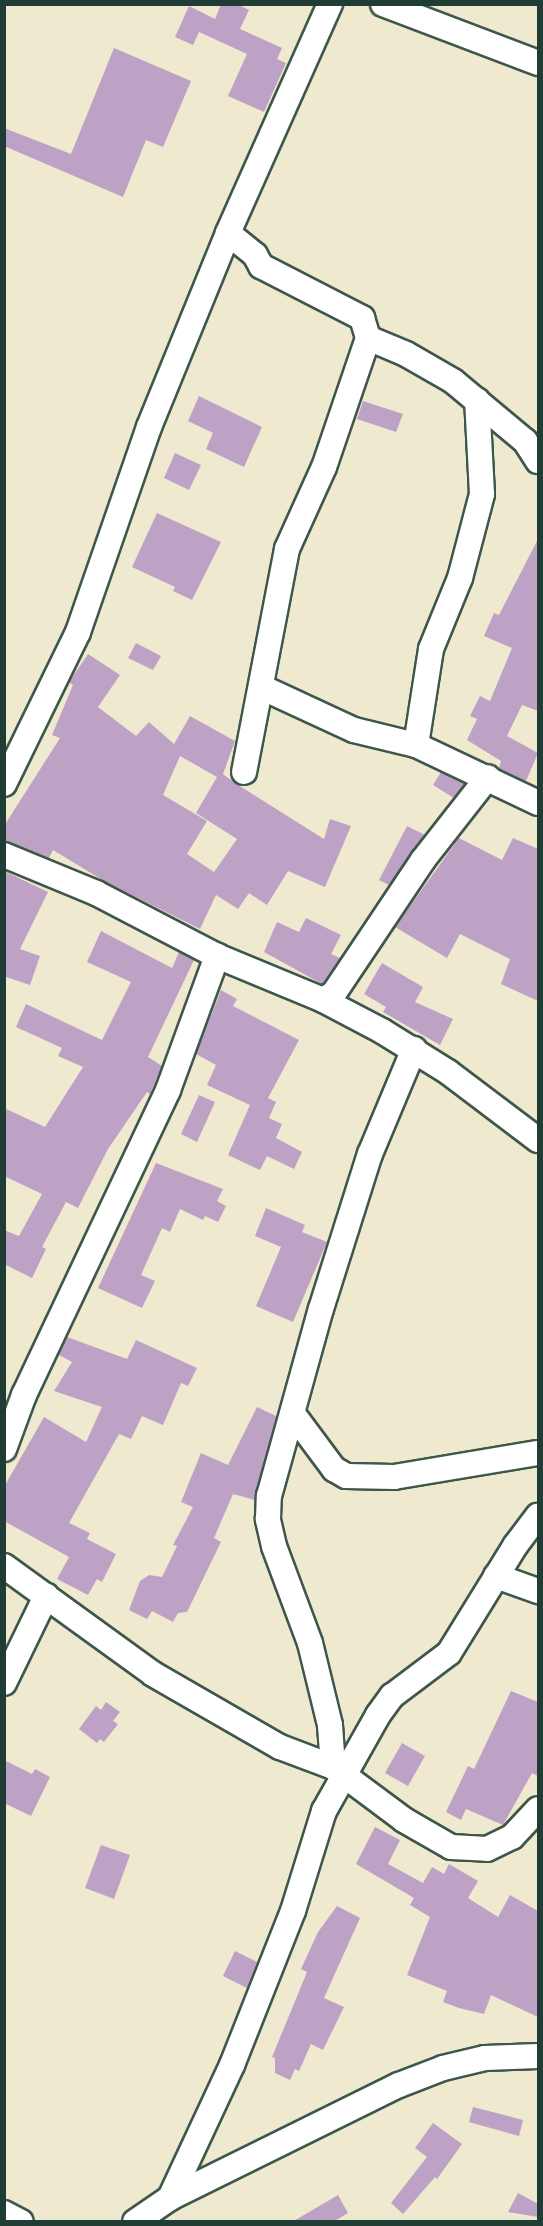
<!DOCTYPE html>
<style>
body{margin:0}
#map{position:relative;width:543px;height:2226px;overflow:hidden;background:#efe9cf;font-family:Delius,sans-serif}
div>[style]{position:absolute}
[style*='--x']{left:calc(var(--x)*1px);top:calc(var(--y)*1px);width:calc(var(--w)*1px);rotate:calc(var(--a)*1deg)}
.building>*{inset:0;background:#bea2c6}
.roads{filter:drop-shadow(2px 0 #3e574b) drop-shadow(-2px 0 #3e574b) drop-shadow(0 2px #3e574b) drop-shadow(0 -2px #3e574b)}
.minor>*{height:24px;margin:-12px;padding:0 12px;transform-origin:12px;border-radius:12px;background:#fff}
span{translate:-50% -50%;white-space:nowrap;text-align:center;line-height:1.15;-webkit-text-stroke:4.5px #fbf7ec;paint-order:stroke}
.frame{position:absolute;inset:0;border:6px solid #1f3d34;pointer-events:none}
</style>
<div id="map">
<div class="building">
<div style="clip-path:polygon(221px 4px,237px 4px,249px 10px,240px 29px,282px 48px,277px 59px,286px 63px,264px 112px,228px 96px,247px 54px,199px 32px,193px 45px,175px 37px,189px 6px,215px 19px)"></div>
<div style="clip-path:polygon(114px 48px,191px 81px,163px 147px,146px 140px,123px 197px,4px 146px,4px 128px,71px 154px)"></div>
<div style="clip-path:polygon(199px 396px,262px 427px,244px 467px,206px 449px,213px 433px,188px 421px)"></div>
<div style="clip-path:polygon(363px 401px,403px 414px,396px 432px,357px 419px)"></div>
<div style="clip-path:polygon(175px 453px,201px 465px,189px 490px,164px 478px)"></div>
<div style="clip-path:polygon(157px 513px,221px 542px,192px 600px,173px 591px,175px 587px,132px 567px)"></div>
<div style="clip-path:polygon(538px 539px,538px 711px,522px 705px,507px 736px,538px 753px,526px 781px,499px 769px,501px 761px,467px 740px,477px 719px,470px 716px,480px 696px,490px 701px,512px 648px,484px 636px,494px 613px,499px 615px)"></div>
<div style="clip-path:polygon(136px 643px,161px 656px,153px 670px,128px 658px)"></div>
<div style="clip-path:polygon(evenodd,88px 654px,120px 675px,98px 707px,136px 736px,149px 722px,174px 744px,190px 716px,235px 741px,223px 774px,235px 783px,324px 839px,330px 819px,351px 826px,325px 887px,288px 871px,267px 905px,249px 893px,238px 909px,216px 895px,200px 929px,104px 881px,53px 850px,49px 858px,4px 841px,4px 826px,60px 738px,52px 735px,73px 685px,69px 682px,88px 654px,180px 756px,217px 777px,196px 813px,237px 839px,214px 872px,187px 854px,207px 821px,163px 795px,180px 756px)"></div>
<div style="clip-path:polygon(441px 772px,465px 784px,454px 798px,433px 785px)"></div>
<div style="clip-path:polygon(407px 826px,425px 835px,389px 885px,379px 880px)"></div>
<div style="clip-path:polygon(459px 838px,502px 860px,513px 838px,538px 849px,538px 1001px,501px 984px,510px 959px,460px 934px,447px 958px,395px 927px)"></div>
<div style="clip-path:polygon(4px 871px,48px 892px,20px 949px,40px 956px,30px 985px,6px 977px,4px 980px)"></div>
<div style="clip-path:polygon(306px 918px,341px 935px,331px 954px,340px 958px,322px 984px,264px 952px,277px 922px,299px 932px)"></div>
<div style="clip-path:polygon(101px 931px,172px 968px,179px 952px,194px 960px,148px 1057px,162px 1066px,150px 1094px,147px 1092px,108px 1149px,78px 1208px,66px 1202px,42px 1247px,46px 1249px,32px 1278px,4px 1264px,4px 1230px,19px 1236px,42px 1194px,4px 1176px,4px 1108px,45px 1127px,83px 1067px,58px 1056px,62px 1048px,16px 1027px,26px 1004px,102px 1040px,131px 982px,87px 962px)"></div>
<div style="clip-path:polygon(382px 963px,423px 987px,415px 1002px,453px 1019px,440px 1045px,383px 1012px,386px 1007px,364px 994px)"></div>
<div style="clip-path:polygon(221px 990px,237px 999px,233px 1006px,299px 1040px,268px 1098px,276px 1102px,269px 1118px,282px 1124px,276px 1138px,302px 1152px,294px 1169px,267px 1156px,260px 1170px,228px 1155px,250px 1105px,207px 1085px,216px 1065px,196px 1054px)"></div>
<div style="clip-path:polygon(199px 1095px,215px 1102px,197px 1142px,181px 1134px)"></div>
<div style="clip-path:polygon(156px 1163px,223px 1189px,217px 1201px,226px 1206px,218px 1222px,205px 1216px,203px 1220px,180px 1209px,170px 1232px,162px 1228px,141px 1275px,155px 1281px,142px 1308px,98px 1288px)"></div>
<div style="clip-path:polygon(266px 1208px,305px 1225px,302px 1232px,327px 1242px,293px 1322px,256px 1306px,281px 1247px,255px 1236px)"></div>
<div style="clip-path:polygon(67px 1337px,127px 1359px,136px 1340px,197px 1368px,188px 1386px,181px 1383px,163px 1425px,142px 1416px,131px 1439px,119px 1434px,69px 1523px,90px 1533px,87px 1539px,116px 1554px,102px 1582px,97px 1579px,88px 1595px,57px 1579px,69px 1557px,4px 1521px,4px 1487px,44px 1417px,86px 1442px,102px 1407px,54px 1391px,72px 1362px,59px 1355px)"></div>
<div style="clip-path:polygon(257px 1407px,276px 1416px,255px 1500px,233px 1494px,214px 1538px,221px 1542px,187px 1612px,178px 1613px,173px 1622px,152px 1611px,147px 1619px,129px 1610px,140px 1581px,149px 1575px,162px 1577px,177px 1546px,173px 1545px,193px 1507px,181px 1502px,201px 1453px,228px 1465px)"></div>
<div style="clip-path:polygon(511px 1691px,538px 1702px,538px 1776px,532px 1773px,503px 1825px,466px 1809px,461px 1820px,446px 1812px,468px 1766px,474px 1769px)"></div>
<div style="clip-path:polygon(106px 1702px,120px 1712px,113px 1721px,118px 1724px,104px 1742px,100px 1739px,97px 1743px,79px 1729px,96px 1706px,101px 1710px)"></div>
<div style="clip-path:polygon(402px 1743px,425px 1756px,408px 1786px,385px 1773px)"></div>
<div style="clip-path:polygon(4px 1760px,32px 1774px,35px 1769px,50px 1777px,31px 1816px,4px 1803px)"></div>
<div style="clip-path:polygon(375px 1827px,400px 1840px,388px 1864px,423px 1883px,432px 1867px,444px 1874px,449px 1864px,478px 1881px,468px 1898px,498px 1917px,510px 1895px,538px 1911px,538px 2017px,491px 1995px,484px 2014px,459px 2008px,443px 2002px,447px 1991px,407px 1975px,430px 1917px,410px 1905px,414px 1898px,356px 1864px)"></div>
<div style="clip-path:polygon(101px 1845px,130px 1855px,114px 1899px,85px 1888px)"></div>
<div style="clip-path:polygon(337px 1906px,360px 1918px,324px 1998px,344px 2007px,323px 2050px,311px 2044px,299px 2071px,295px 2069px,290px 2080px,275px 2073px,275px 2058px,272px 2057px,307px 1972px,301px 1969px,318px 1932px)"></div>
<div style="clip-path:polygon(235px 1951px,257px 1962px,247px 1988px,223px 1976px)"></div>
<div style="clip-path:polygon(473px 2107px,523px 2120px,519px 2136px,469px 2122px)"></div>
<div style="clip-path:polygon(433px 2123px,462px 2144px,437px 2179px,435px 2177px,403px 2214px,391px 2203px,427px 2157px,415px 2148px)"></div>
<div style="clip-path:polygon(518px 2193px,538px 2204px,538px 2217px,508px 2212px)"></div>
<div style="clip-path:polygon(338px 2195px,348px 2213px,333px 2222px,292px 2222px)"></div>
</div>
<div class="roads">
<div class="minor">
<div style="--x:383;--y:4;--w:166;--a:20.8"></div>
<div style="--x:228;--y:233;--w:35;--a:39"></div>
<div style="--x:255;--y:255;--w:13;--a:61"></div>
<div style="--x:261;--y:266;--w:114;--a:27.2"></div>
<div style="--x:362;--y:318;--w:21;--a:73"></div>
<div style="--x:368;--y:338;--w:136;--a:108.8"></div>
<div style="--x:324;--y:467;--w:90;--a:114.3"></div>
<div style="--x:287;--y:549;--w:227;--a:100.9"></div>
<div style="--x:368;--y:338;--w:41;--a:22.8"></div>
<div style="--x:406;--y:354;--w:54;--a:29.9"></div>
<div style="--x:453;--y:381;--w:94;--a:39.8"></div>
<div style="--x:525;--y:441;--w:24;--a:57"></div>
<div style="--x:261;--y:687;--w:102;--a:24.8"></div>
<div style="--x:354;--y:730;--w:64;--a:13.6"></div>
<div style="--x:416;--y:745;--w:135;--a:25.4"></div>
<div style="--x:416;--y:745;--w:97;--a:-81.1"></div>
<div style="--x:431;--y:649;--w:77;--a:-67.8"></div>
<div style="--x:460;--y:578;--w:87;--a:-75.3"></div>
<div style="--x:482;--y:494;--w:94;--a:-93"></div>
<div style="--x:4;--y:784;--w:169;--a:-64"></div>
<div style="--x:78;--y:632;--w:217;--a:-70.9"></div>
<div style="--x:149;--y:427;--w:209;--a:-67.8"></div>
<div style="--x:228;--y:233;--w:251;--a:-66"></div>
<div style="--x:4;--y:855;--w:100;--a:22.4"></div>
<div style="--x:96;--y:893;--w:136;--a:27.5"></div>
<div style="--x:217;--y:956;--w:115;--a:22.5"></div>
<div style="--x:323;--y:1000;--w:67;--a:27.7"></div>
<div style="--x:382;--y:1031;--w:78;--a:31.8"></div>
<div style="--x:448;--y:1072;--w:113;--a:37.1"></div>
<div style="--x:323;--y:1000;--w:13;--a:-32"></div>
<div style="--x:334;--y:993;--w:160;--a:-56.2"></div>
<div style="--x:423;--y:860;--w:105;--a:-51.9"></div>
<div style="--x:293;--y:1414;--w:69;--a:53.3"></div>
<div style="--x:334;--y:1469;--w:14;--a:30"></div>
<div style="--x:346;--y:1476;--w:48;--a:1.2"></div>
<div style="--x:394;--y:1477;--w:146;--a:-9.5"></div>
<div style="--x:4;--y:1449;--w:58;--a:-69.7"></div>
<div style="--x:24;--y:1395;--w:337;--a:-64.7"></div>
<div style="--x:168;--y:1090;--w:143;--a:-69.9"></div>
<div style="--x:4;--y:1566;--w:184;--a:35.9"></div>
<div style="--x:153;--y:1674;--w:146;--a:29.9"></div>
<div style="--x:280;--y:1747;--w:57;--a:20.7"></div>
<div style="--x:333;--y:1767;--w:89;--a:36.7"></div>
<div style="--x:404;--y:1820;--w:54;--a:29.9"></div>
<div style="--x:451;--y:1847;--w:36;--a:3"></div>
<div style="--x:487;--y:1849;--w:28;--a:-26"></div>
<div style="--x:512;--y:1837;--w:38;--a:-47"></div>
<div style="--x:496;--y:1576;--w:45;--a:19.7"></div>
<div style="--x:4;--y:1683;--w:97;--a:-64.2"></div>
<div style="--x:333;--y:1767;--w:42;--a:-94.1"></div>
<div style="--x:330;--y:1725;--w:84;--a:-103.7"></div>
<div style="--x:310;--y:1643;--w:103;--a:-110.4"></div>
<div style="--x:274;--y:1546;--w:28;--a:-103"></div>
<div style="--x:268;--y:1519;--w:23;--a:-88"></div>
<div style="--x:269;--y:1496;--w:194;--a:-74.5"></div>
<div style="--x:321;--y:1309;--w:163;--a:-72.5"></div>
<div style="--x:370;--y:1154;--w:114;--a:-67.3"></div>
<div style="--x:170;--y:2198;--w:147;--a:-65"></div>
<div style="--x:232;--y:2065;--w:166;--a:-68.4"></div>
<div style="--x:293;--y:1911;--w:105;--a:-72.8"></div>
<div style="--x:324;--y:1811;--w:110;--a:-60.6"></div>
<div style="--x:378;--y:1715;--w:24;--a:-54"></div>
<div style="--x:392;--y:1696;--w:71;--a:-37"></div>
<div style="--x:449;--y:1653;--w:126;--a:-58.3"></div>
<div style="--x:515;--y:1546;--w:38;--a:-53"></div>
<div style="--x:4;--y:2213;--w:19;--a:28"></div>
<div style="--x:135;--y:2222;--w:42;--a:-34.4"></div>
<div style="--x:170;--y:2198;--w:255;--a:-26.3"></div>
<div style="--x:399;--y:2085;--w:47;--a:-21.1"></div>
<div style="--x:443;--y:2068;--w:43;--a:-13.4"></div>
<div style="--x:485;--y:2058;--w:53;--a:-2.2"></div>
</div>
</div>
<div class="frame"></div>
</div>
